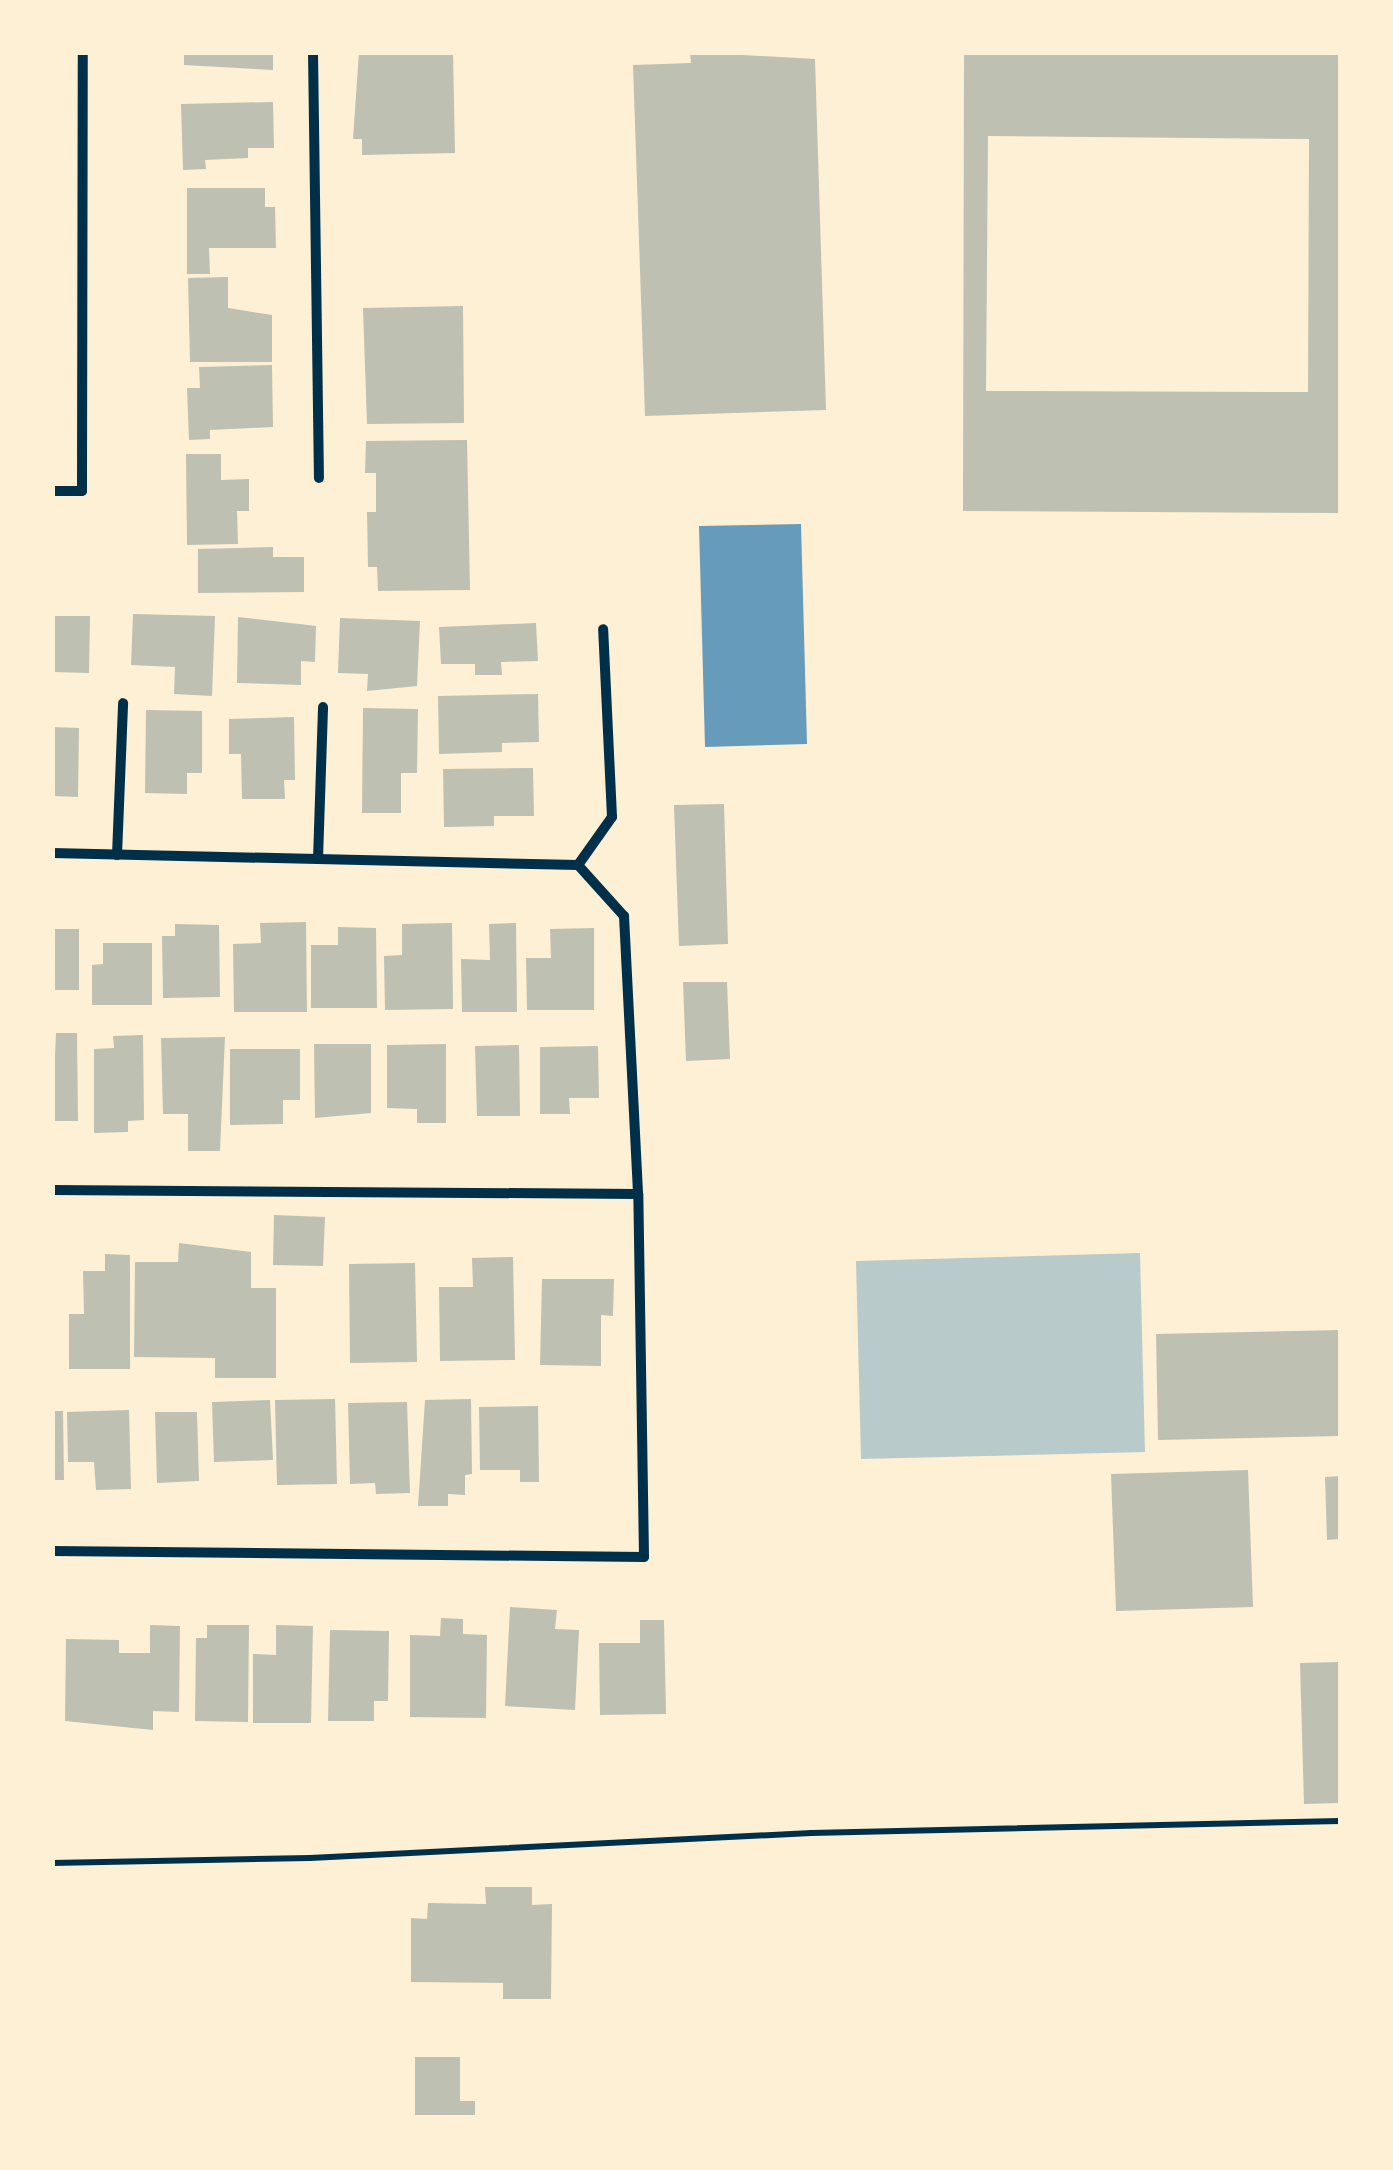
<!DOCTYPE html>
<style>
body{margin:0}
#map{position:relative;width:1393px;height:2170px;overflow:hidden;background:#fdf0d5;font-family:"PT Sans",sans-serif}
div>[style]{position:absolute}
[style*='--x']{left:calc(var(--x)*1px);top:calc(var(--y)*1px);width:calc(var(--w)*1px);rotate:calc(var(--a)*1deg)}
.green>*{inset:0;background:#b9caca}
.water>*{inset:0;background:#669bbc}
.building>*{inset:0;background:#bec0b2}
.path>*{height:6px;margin:-3px;padding:0 3px;transform-origin:3px;border-radius:3px;background:#003049}
.minor>*{height:10px;margin:-5px;padding:0 5px;transform-origin:5px;border-radius:5px;background:#003049}
span{translate:-50% -50%;white-space:nowrap;text-align:center;line-height:1.15;-webkit-text-stroke:8px #fdf0d5;paint-order:stroke}
.frame{position:absolute;inset:0;border:55px solid #fdf0d5;pointer-events:none}
</style>
<div id="map">
<div class="green">
<div style="clip-path:polygon(1140px 1253px,1145px 1452px,861px 1459px,856px 1261px)"></div>
</div>
<div class="water">
<div style="clip-path:polygon(801px 524px,807px 744px,705px 747px,699px 526px)"></div>
</div>
<div class="building">
<div style="clip-path:polygon(184px 52px,273px 52px,273px 70px,184px 65px)"></div>
<div style="clip-path:polygon(359px 52px,453px 52px,455px 153px,362px 155px,362px 139px,353px 139px)"></div>
<div style="clip-path:polygon(690px 52px,815px 59px,826px 410px,645px 416px,633px 65px,691px 63px)"></div>
<div style="clip-path:polygon(evenodd,964px 52px,1340px 52px,1340px 513px,963px 511px,964px 52px,988px 136px,1309px 139px,1308px 392px,986px 391px,988px 136px)"></div>
<div style="clip-path:polygon(273px 102px,274px 148px,248px 148px,248px 158px,205px 160px,206px 169px,183px 170px,181px 104px)"></div>
<div style="clip-path:polygon(187px 188px,265px 188px,265px 207px,275px 207px,276px 248px,209px 248px,210px 274px,187px 274px)"></div>
<div style="clip-path:polygon(228px 277px,228px 308px,272px 315px,272px 362px,190px 362px,188px 278px)"></div>
<div style="clip-path:polygon(463px 306px,464px 423px,367px 424px,363px 308px)"></div>
<div style="clip-path:polygon(272px 365px,273px 427px,210px 430px,210px 439px,189px 440px,187px 388px,200px 388px,199px 367px)"></div>
<div style="clip-path:polygon(467px 440px,470px 590px,378px 591px,377px 567px,368px 567px,367px 512px,376px 512px,376px 473px,365px 473px,366px 441px)"></div>
<div style="clip-path:polygon(186px 454px,221px 454px,221px 480px,249px 479px,249px 511px,237px 511px,238px 544px,187px 545px)"></div>
<div style="clip-path:polygon(273px 547px,273px 557px,304px 557px,304px 592px,198px 593px,198px 549px)"></div>
<div style="clip-path:polygon(133px 614px,215px 616px,212px 696px,174px 694px,175px 667px,131px 665px)"></div>
<div style="clip-path:polygon(52px 616px,90px 616px,89px 673px,52px 672px)"></div>
<div style="clip-path:polygon(238px 617px,316px 626px,315px 662px,301px 661px,301px 685px,237px 683px)"></div>
<div style="clip-path:polygon(340px 618px,420px 621px,417px 686px,367px 691px,368px 674px,338px 673px)"></div>
<div style="clip-path:polygon(536px 623px,538px 661px,501px 662px,502px 675px,475px 675px,475px 664px,441px 664px,439px 627px)"></div>
<div style="clip-path:polygon(538px 694px,539px 742px,502px 743px,502px 752px,439px 754px,438px 696px)"></div>
<div style="clip-path:polygon(363px 708px,418px 709px,417px 773px,401px 773px,401px 813px,362px 813px)"></div>
<div style="clip-path:polygon(146px 710px,202px 711px,202px 773px,187px 773px,187px 794px,145px 793px)"></div>
<div style="clip-path:polygon(294px 717px,295px 780px,284px 780px,285px 799px,242px 799px,241px 754px,229px 754px,229px 719px)"></div>
<div style="clip-path:polygon(52px 727px,79px 728px,78px 797px,52px 796px)"></div>
<div style="clip-path:polygon(533px 768px,534px 816px,494px 816px,494px 826px,444px 827px,443px 769px)"></div>
<div style="clip-path:polygon(724px 804px,728px 944px,679px 946px,674px 805px)"></div>
<div style="clip-path:polygon(306px 922px,307px 1012px,234px 1012px,233px 944px,261px 943px,260px 923px)"></div>
<div style="clip-path:polygon(452px 923px,453px 1009px,385px 1010px,384px 956px,402px 955px,402px 924px)"></div>
<div style="clip-path:polygon(516px 923px,517px 1012px,462px 1012px,461px 959px,490px 960px,489px 924px)"></div>
<div style="clip-path:polygon(175px 924px,219px 925px,220px 997px,163px 998px,162px 936px,175px 936px)"></div>
<div style="clip-path:polygon(338px 927px,376px 928px,377px 1008px,311px 1008px,311px 945px,338px 945px)"></div>
<div style="clip-path:polygon(594px 928px,594px 1010px,527px 1010px,526px 958px,551px 958px,550px 929px)"></div>
<div style="clip-path:polygon(52px 929px,79px 929px,79px 990px,52px 990px)"></div>
<div style="clip-path:polygon(103px 943px,152px 943px,152px 1005px,92px 1005px,92px 965px,103px 964px)"></div>
<div style="clip-path:polygon(683px 982px,727px 982px,730px 1059px,686px 1061px)"></div>
<div style="clip-path:polygon(56px 1033px,77px 1033px,78px 1121px,52px 1121px)"></div>
<div style="clip-path:polygon(143px 1035px,144px 1120px,128px 1121px,128px 1132px,94px 1133px,94px 1049px,114px 1048px,113px 1036px)"></div>
<div style="clip-path:polygon(225px 1037px,220px 1151px,188px 1151px,188px 1114px,163px 1114px,161px 1038px)"></div>
<div style="clip-path:polygon(314px 1044px,371px 1044px,371px 1113px,315px 1118px)"></div>
<div style="clip-path:polygon(446px 1044px,446px 1123px,417px 1123px,417px 1109px,387px 1108px,387px 1045px)"></div>
<div style="clip-path:polygon(519px 1045px,520px 1116px,477px 1116px,475px 1046px)"></div>
<div style="clip-path:polygon(598px 1046px,599px 1098px,569px 1098px,570px 1114px,540px 1114px,540px 1047px)"></div>
<div style="clip-path:polygon(230px 1049px,300px 1049px,300px 1100px,283px 1100px,283px 1124px,230px 1125px)"></div>
<div style="clip-path:polygon(274px 1215px,325px 1217px,323px 1266px,273px 1265px)"></div>
<div style="clip-path:polygon(179px 1243px,251px 1252px,251px 1288px,276px 1288px,276px 1378px,215px 1378px,215px 1358px,134px 1357px,135px 1262px,178px 1262px)"></div>
<div style="clip-path:polygon(105px 1254px,130px 1255px,130px 1369px,69px 1369px,69px 1314px,84px 1314px,83px 1271px,105px 1271px)"></div>
<div style="clip-path:polygon(513px 1257px,515px 1360px,440px 1361px,439px 1287px,473px 1287px,472px 1258px)"></div>
<div style="clip-path:polygon(415px 1263px,417px 1362px,350px 1363px,349px 1264px)"></div>
<div style="clip-path:polygon(542px 1279px,614px 1279px,613px 1316px,601px 1315px,601px 1366px,540px 1365px)"></div>
<div style="clip-path:polygon(1340px 1330px,1340px 1436px,1158px 1440px,1156px 1334px)"></div>
<div style="clip-path:polygon(335px 1399px,337px 1484px,277px 1485px,275px 1400px)"></div>
<div style="clip-path:polygon(471px 1399px,472px 1474px,465px 1475px,465px 1495px,448px 1494px,448px 1506px,418px 1506px,425px 1400px)"></div>
<div style="clip-path:polygon(270px 1400px,273px 1460px,214px 1462px,212px 1402px)"></div>
<div style="clip-path:polygon(407px 1402px,410px 1493px,376px 1494px,375px 1483px,350px 1484px,348px 1403px)"></div>
<div style="clip-path:polygon(538px 1406px,539px 1482px,520px 1482px,520px 1470px,480px 1470px,479px 1407px)"></div>
<div style="clip-path:polygon(129px 1410px,131px 1489px,96px 1490px,94px 1462px,68px 1462px,67px 1412px)"></div>
<div style="clip-path:polygon(52px 1411px,63px 1411px,64px 1480px,52px 1480px)"></div>
<div style="clip-path:polygon(155px 1412px,197px 1412px,199px 1481px,157px 1483px)"></div>
<div style="clip-path:polygon(1248px 1470px,1253px 1607px,1116px 1611px,1111px 1474px)"></div>
<div style="clip-path:polygon(1340px 1476px,1340px 1539px,1327px 1540px,1325px 1477px)"></div>
<div style="clip-path:polygon(510px 1607px,557px 1610px,555px 1629px,579px 1630px,575px 1710px,505px 1706px)"></div>
<div style="clip-path:polygon(441px 1618px,463px 1619px,463px 1634px,487px 1635px,486px 1718px,410px 1717px,410px 1635px,440px 1636px)"></div>
<div style="clip-path:polygon(640px 1620px,664px 1620px,666px 1714px,600px 1715px,599px 1643px,640px 1643px)"></div>
<div style="clip-path:polygon(150px 1625px,180px 1626px,179px 1712px,153px 1711px,153px 1730px,65px 1721px,66px 1639px,119px 1640px,119px 1653px,150px 1653px)"></div>
<div style="clip-path:polygon(207px 1625px,249px 1625px,248px 1722px,195px 1721px,196px 1638px,207px 1638px)"></div>
<div style="clip-path:polygon(276px 1625px,313px 1626px,311px 1723px,253px 1723px,253px 1654px,276px 1655px)"></div>
<div style="clip-path:polygon(330px 1630px,389px 1631px,388px 1701px,374px 1701px,374px 1721px,328px 1721px)"></div>
<div style="clip-path:polygon(1340px 1662px,1340px 1803px,1304px 1804px,1300px 1663px)"></div>
<div style="clip-path:polygon(485px 1887px,532px 1887px,532px 1905px,552px 1904px,551px 1999px,503px 1999px,503px 1983px,411px 1982px,411px 1918px,427px 1919px,428px 1903px,486px 1904px)"></div>
<div style="clip-path:polygon(415px 2057px,460px 2057px,460px 2101px,475px 2101px,475px 2118px,415px 2118px)"></div>
</div>
<div class="path">
<div style="--x:52;--y:1863;--w:258;--a:-1.1"></div>
<div style="--x:310;--y:1858;--w:502;--a:-2.86"></div>
<div style="--x:811;--y:1833;--w:529;--a:-1.3"></div>
</div>
<div class="minor">
<div style="--x:313;--y:52;--w:426;--a:89.2"></div>
<div style="--x:52;--y:491;--w:30;--a:0"></div>
<div style="--x:82;--y:491;--w:439;--a:-89.9"></div>
<div style="--x:52;--y:853;--w:526;--a:1.31"></div>
<div style="--x:578;--y:865;--w:69;--a:48"></div>
<div style="--x:624;--y:916;--w:278;--a:87.1"></div>
<div style="--x:638;--y:1194;--w:586;--a:-179.61"></div>
<div style="--x:117;--y:855;--w:152;--a:-87.7"></div>
<div style="--x:318;--y:859;--w:152;--a:-88.1"></div>
<div style="--x:578;--y:865;--w:59;--a:-54.7"></div>
<div style="--x:612;--y:817;--w:188;--a:-92.7"></div>
<div style="--x:52;--y:1551;--w:592;--a:0.58"></div>
<div style="--x:644;--y:1557;--w:363;--a:-90.9"></div>
</div>
<div class="frame"></div>
</div>
